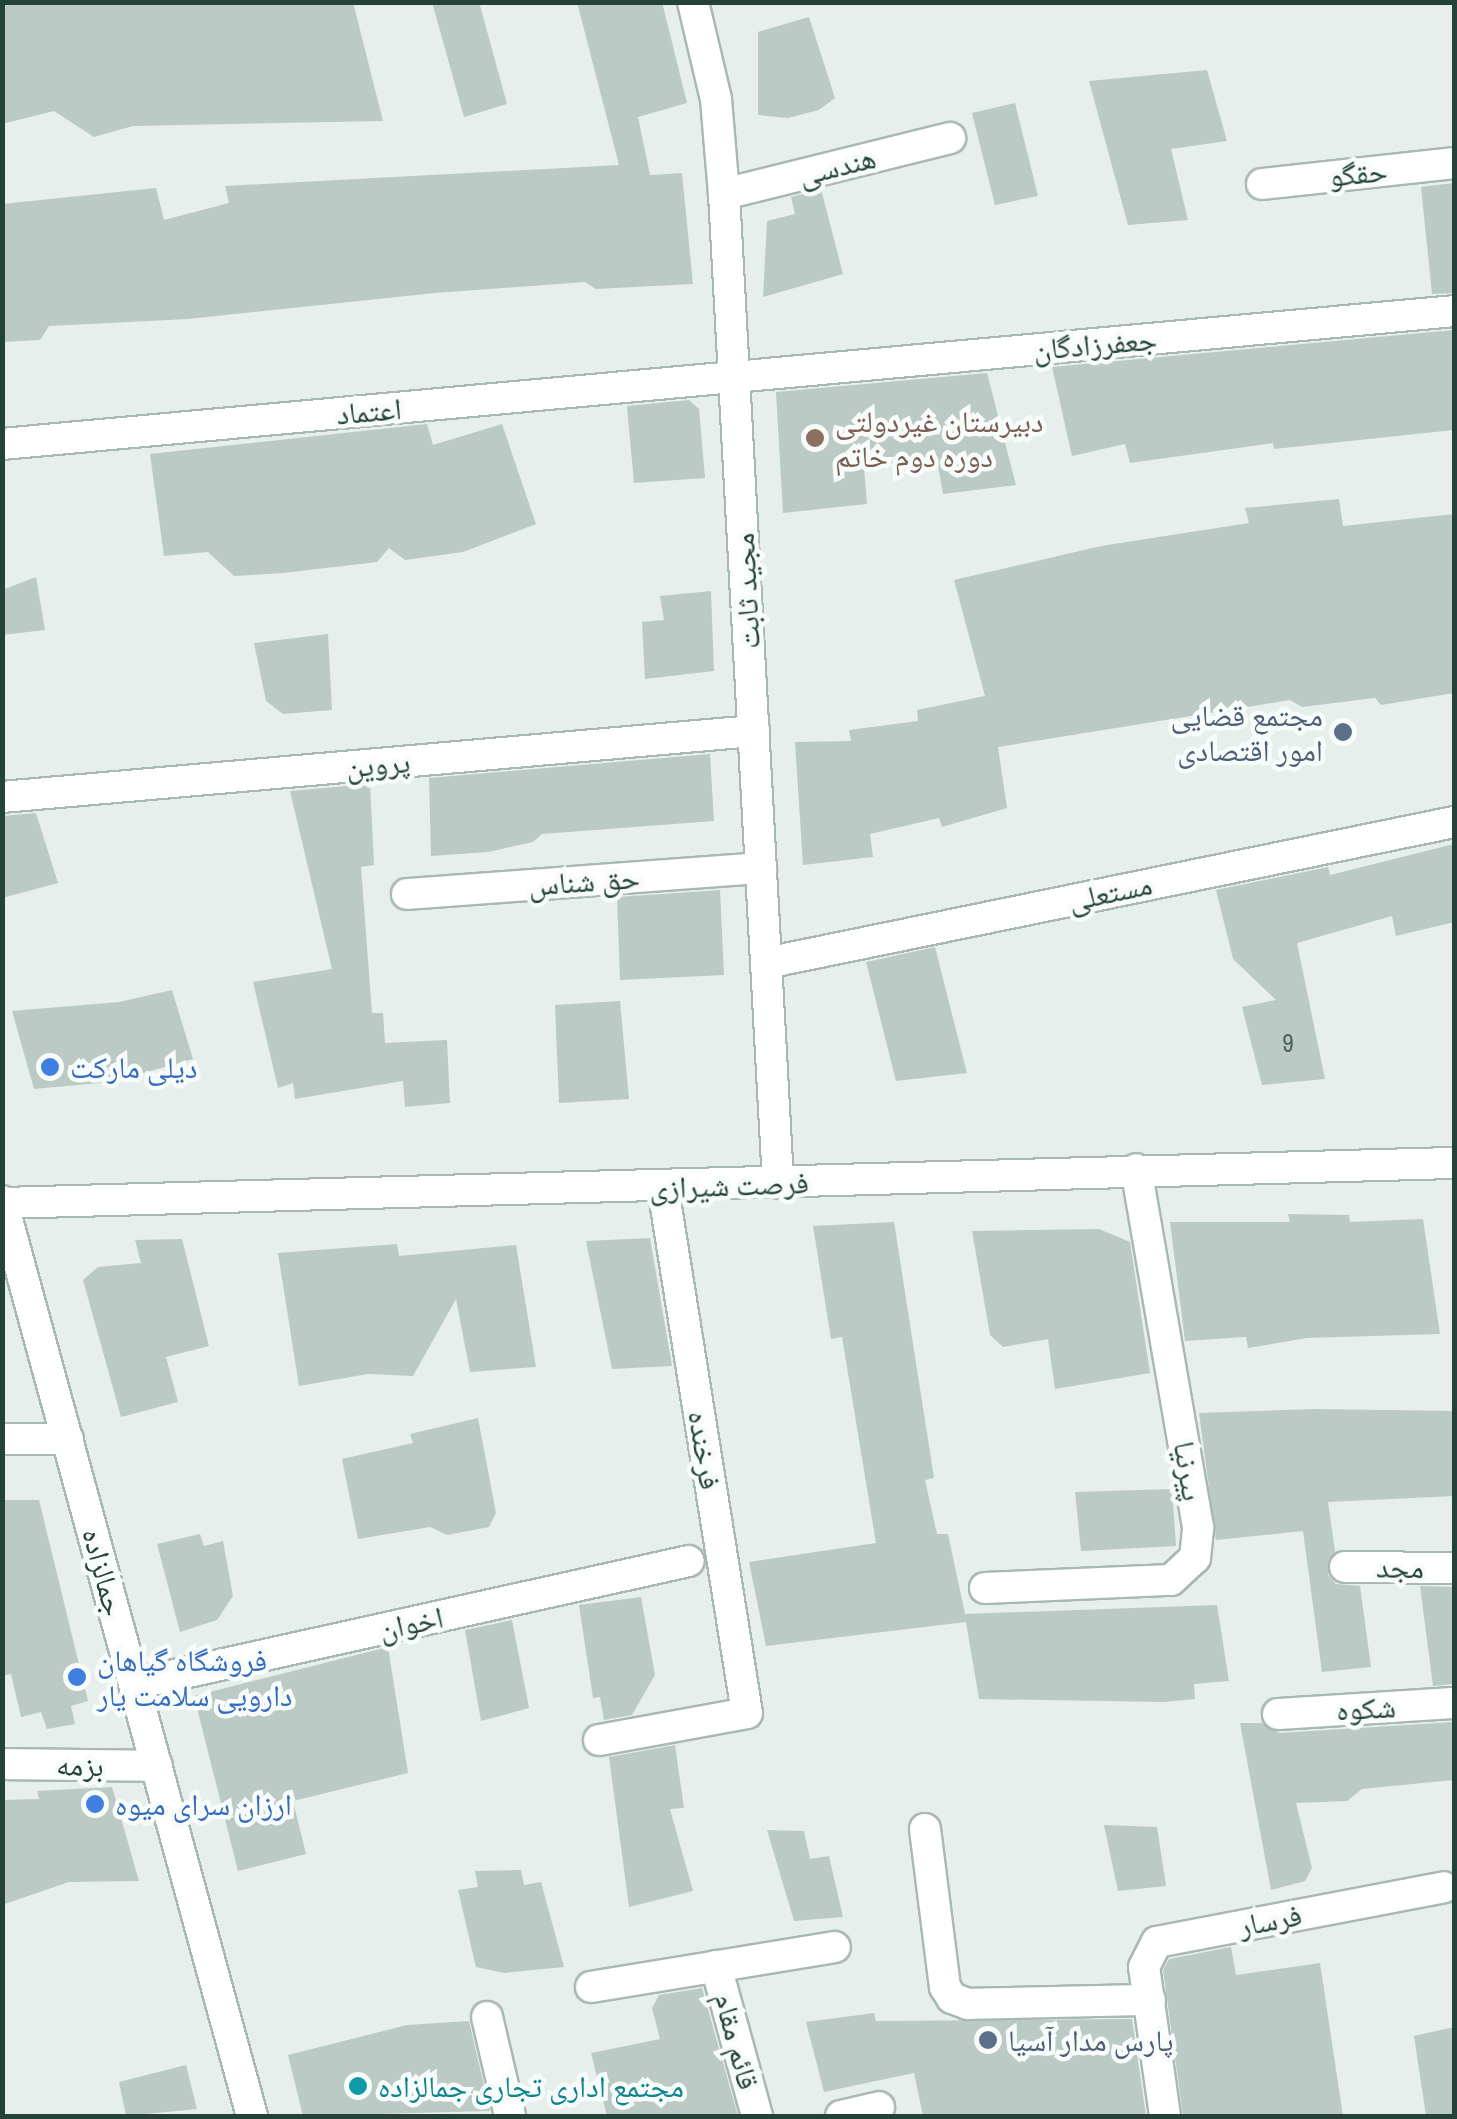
<!DOCTYPE html>
<meta charset="utf-8">
<style>
body{margin:0}
#map{position:relative;width:1457px;height:2119px;overflow:hidden;background:#e6efeb;font-family:"Archivo Narrow","Noto Naskh Arabic",sans-serif}
div>[style]{position:absolute}
[style*='--x']{left:calc(var(--x)*1px);top:calc(var(--y)*1px);width:calc(var(--w)*1px);rotate:calc(var(--a)*1deg)}
.building>*{inset:0;background:#bbcac4}
.roads{filter:drop-shadow(2px 0 #a8b8b2) drop-shadow(-2px 0 #a8b8b2) drop-shadow(0 2px #a8b8b2) drop-shadow(0 -2px #a8b8b2)}
.minor>*{height:30px;margin:-15px;padding:0 15px;transform-origin:15px;border-radius:15px;background:#fff}
.tertiary>*{height:30px;margin:-15px;padding:0 15px;transform-origin:15px;border-radius:15px;background:#fff}
.secondary>*{height:30px;margin:-15px;padding:0 15px;transform-origin:15px;border-radius:15px;background:#fff}
.dots>*{width:28px;height:28px;translate:-50% -50%;box-sizing:border-box;border:5px solid #f7fbf9;border-radius:50%}
span{translate:-50% -50%;white-space:nowrap;text-align:center;line-height:1.15;-webkit-text-stroke:9px #f7fbf9;paint-order:stroke}
.number-label{font-size:25px;color:#4a645c}
.number-label span{-webkit-text-stroke-width:0}
.street-label{font-size:30px;color:#24423a}
.education-label{font-size:30px;color:#785e54}
.left{translate:0 -50%;text-align:left}
.service-label{font-size:30px;color:#4e5e75}
.right{translate:-100% -50%;text-align:right}
.shop-label{font-size:30px;color:#366cbe}
.culture-label{font-size:30px;color:#0d838f}
.frame{position:absolute;inset:0;border:5px solid #24423a;pointer-events:none}
</style>
<div id="map">
<div class="building">
<div style="clip-path:polygon(2px 2px,353px 2px,383px 121px,133px 126px,94px 137px,54px 111px,2px 124px)"></div>
<div style="clip-path:polygon(432px 2px,479px 2px,507px 104px,464px 117px)"></div>
<div style="clip-path:polygon(577px 2px,662px 2px,687px 103px,638px 117px,650px 175px,682px 173px,693px 284px,596px 289px,585px 282px,435px 293px,188px 319px,49px 326px,40px 340px,2px 342px,2px 204px,156px 188px,164px 220px,229px 203px,225px 186px,619px 165px)"></div>
<div style="clip-path:polygon(809px 17px,835px 98px,819px 110px,788px 118px,758px 115px,758px 32px)"></div>
<div style="clip-path:polygon(1207px 70px,1227px 141px,1171px 149px,1188px 220px,1128px 225px,1089px 81px)"></div>
<div style="clip-path:polygon(1015px 103px,1038px 196px,995px 205px,972px 113px)"></div>
<div style="clip-path:polygon(1454px 183px,1454px 293px,1432px 294px,1421px 187px)"></div>
<div style="clip-path:polygon(821px 189px,843px 274px,763px 297px,767px 221px,795px 214px,791px 197px)"></div>
<div style="clip-path:polygon(1454px 330px,1454px 430px,1274px 449px,1273px 443px,1130px 463px,1125px 444px,1072px 456px,1052px 367px)"></div>
<div style="clip-path:polygon(987px 373px,1016px 485px,943px 494px,937px 460px,864px 467px,867px 504px,783px 513px,776px 392px)"></div>
<div style="clip-path:polygon(689px 400px,699px 409px,705px 478px,634px 483px,627px 406px)"></div>
<div style="clip-path:polygon(427px 424px,433px 445px,502px 424px,536px 524px,463px 552px,405px 560px,389px 548px,377px 562px,283px 573px,234px 576px,208px 552px,164px 556px,150px 454px)"></div>
<div style="clip-path:polygon(1339px 499px,1343px 526px,1454px 514px,1454px 693px,1381px 705px,1375px 698px,1302px 707px,1290px 700px,998px 747px,1007px 808px,942px 827px,939px 818px,870px 834px,873px 857px,803px 865px,795px 742px,851px 741px,849px 730px,918px 721px,917px 710px,985px 696px,954px 580px,1101px 546px,1249px 523px,1245px 508px)"></div>
<div style="clip-path:polygon(36px 577px,45px 630px,2px 635px,2px 590px)"></div>
<div style="clip-path:polygon(711px 591px,714px 671px,645px 679px,642px 622px,664px 620px,660px 596px)"></div>
<div style="clip-path:polygon(328px 634px,332px 710px,283px 714px,266px 701px,254px 643px)"></div>
<div style="clip-path:polygon(710px 754px,714px 821px,542px 834px,533px 842px,488px 852px,431px 856px,429px 778px)"></div>
<div style="clip-path:polygon(370px 784px,374px 865px,361px 867px,372px 1013px,383px 1013px,385px 1043px,447px 1040px,450px 1103px,405px 1107px,403px 1081px,295px 1099px,293px 1083px,278px 1088px,253px 982px,332px 969px,290px 791px)"></div>
<div style="clip-path:polygon(36px 813px,58px 883px,2px 898px,2px 816px)"></div>
<div style="clip-path:polygon(1454px 844px,1454px 922px,1396px 936px,1392px 916px,1297px 943px,1325px 1079px,1262px 1085px,1242px 1007px,1276px 1000px,1233px 959px,1216px 890px,1328px 867px,1330px 875px)"></div>
<div style="clip-path:polygon(720px 890px,724px 975px,620px 980px,617px 897px)"></div>
<div style="clip-path:polygon(935px 947px,967px 1073px,896px 1081px,866px 962px)"></div>
<div style="clip-path:polygon(172px 990px,193px 1059px,111px 1082px,34px 1089px,12px 1011px,119px 1002px)"></div>
<div style="clip-path:polygon(620px 1001px,629px 1099px,559px 1103px,555px 1005px)"></div>
<div style="clip-path:polygon(1288px 1214px,1349px 1215px,1350px 1222px,1423px 1219px,1440px 1334px,1307px 1338px,1248px 1348px,1246px 1337px,1185px 1341px,1170px 1222px,1290px 1222px)"></div>
<div style="clip-path:polygon(894px 1222px,934px 1478px,925px 1480px,937px 1534px,948px 1534px,965px 1614px,1217px 1605px,1229px 1681px,1194px 1684px,1195px 1699px,1163px 1702px,979px 1699px,966px 1622px,766px 1646px,749px 1562px,876px 1543px,842px 1337px,831px 1339px,813px 1226px)"></div>
<div style="clip-path:polygon(1099px 1229px,1130px 1242px,1150px 1373px,1055px 1389px,1048px 1339px,1003px 1347px,990px 1335px,972px 1231px)"></div>
<div style="clip-path:polygon(650px 1238px,672px 1366px,612px 1369px,586px 1241px)"></div>
<div style="clip-path:polygon(182px 1239px,209px 1346px,166px 1357px,178px 1402px,121px 1417px,83px 1280px,98px 1267px,141px 1263px,135px 1240px)"></div>
<div style="clip-path:polygon(397px 1244px,399px 1256px,516px 1245px,536px 1367px,470px 1372px,456px 1299px,413px 1376px,368px 1374px,299px 1386px,278px 1253px)"></div>
<div style="clip-path:polygon(1315px 1409px,1454px 1411px,1454px 1496px,1328px 1502px,1335px 1551px,1328px 1575px,1336px 1584px,1360px 1586px,1371px 1667px,1322px 1672px,1303px 1531px,1216px 1540px,1199px 1413px)"></div>
<div style="clip-path:polygon(478px 1418px,496px 1513px,489px 1527px,447px 1535px,430px 1527px,358px 1539px,342px 1459px,413px 1443px,410px 1434px)"></div>
<div style="clip-path:polygon(1172px 1489px,1176px 1546px,1081px 1551px,1075px 1492px)"></div>
<div style="clip-path:polygon(2px 1500px,39px 1500px,88px 1701px,71px 1706px,75px 1724px,47px 1729px,41px 1712px,21px 1717px,11px 1674px,2px 1676px)"></div>
<div style="clip-path:polygon(200px 1534px,204px 1546px,223px 1541px,233px 1596px,217px 1620px,180px 1632px,157px 1544px)"></div>
<div style="clip-path:polygon(1420px 1586px,1454px 1587px,1454px 1684px,1433px 1686px)"></div>
<div style="clip-path:polygon(641px 1597px,655px 1675px,632px 1715px,604px 1720px,600px 1697px,593px 1698px,579px 1605px)"></div>
<div style="clip-path:polygon(512px 1620px,529px 1708px,481px 1721px,465px 1630px)"></div>
<div style="clip-path:polygon(388px 1647px,408px 1773px,293px 1801px,306px 1854px,238px 1871px,194px 1696px)"></div>
<div style="clip-path:polygon(1454px 1722px,1454px 1780px,1362px 1789px,1347px 1801px,1296px 1803px,1312px 1868px,1305px 1881px,1271px 1890px,1240px 1723px,1262px 1723px,1279px 1733px)"></div>
<div style="clip-path:polygon(675px 1745px,684px 1808px,670px 1809px,693px 1891px,629px 1907px,609px 1757px)"></div>
<div style="clip-path:polygon(112px 1787px,139px 1881px,69px 1882px,2px 1905px,2px 1800px,39px 1799px,37px 1791px)"></div>
<div style="clip-path:polygon(1104px 1825px,1157px 1827px,1166px 1886px,1118px 1891px)"></div>
<div style="clip-path:polygon(767px 1830px,804px 1831px,810px 1859px,829px 1856px,843px 1917px,794px 1921px)"></div>
<div style="clip-path:polygon(521px 1870px,524px 1885px,541px 1882px,564px 1967px,504px 1973px,476px 1967px,458px 1890px,478px 1887px,475px 1871px)"></div>
<div style="clip-path:polygon(1231px 1947px,1236px 1975px,1320px 1963px,1343px 2116px,1183px 2116px,1163px 1970px,1169px 1959px)"></div>
<div style="clip-path:polygon(702px 1988px,738px 2116px,607px 2116px,591px 2053px,660px 2039px,652px 2008px,659px 1995px)"></div>
<div style="clip-path:polygon(874px 2013px,876px 2021px,1132px 2019px,1146px 2116px,923px 2116px,914px 2073px,824px 2092px,806px 2022px)"></div>
<div style="clip-path:polygon(469px 2021px,490px 2111px,303px 2116px,288px 2055px,407px 2025px)"></div>
<div style="clip-path:polygon(1454px 2027px,1454px 2116px,1426px 2116px,1414px 2036px)"></div>
<div style="clip-path:polygon(186px 2065px,197px 2109px,126px 2116px,119px 2082px)"></div>
</div>
<div class="roads">
<div class="minor">
<div style="--x:693;--y:2;--w:100;--a:76.7"></div>
<div style="--x:716;--y:99;--w:95;--a:85.2"></div>
<div style="--x:724;--y:194;--w:990;--a:86.87"></div>
<div style="--x:1262;--y:184;--w:193;--a:-6.2"></div>
<div style="--x:724;--y:194;--w:233;--a:-13.9"></div>
<div style="--x:2;--y:444;--w:1458;--a:-5.23"></div>
<div style="--x:2;--y:797;--w:755;--a:-5.02"></div>
<div style="--x:407;--y:894;--w:355;--a:-4.2"></div>
<div style="--x:766;--y:963;--w:702;--a:-11.58"></div>
<div style="--x:2;--y:1439;--w:66;--a:0"></div>
<div style="--x:1345;--y:1567;--w:109;--a:0.5"></div>
<div style="--x:985;--y:1588;--w:186;--a:-2.5"></div>
<div style="--x:1171;--y:1580;--w:33;--a:-43"></div>
<div style="--x:1195;--y:1558;--w:31;--a:-84"></div>
<div style="--x:1198;--y:1527;--w:363;--a:-99.8"></div>
<div style="--x:134;--y:1684;--w:568;--a:-12.5"></div>
<div style="--x:1278;--y:1714;--w:176;--a:-3.6"></div>
<div style="--x:599;--y:1740;--w:150;--a:-10.3"></div>
<div style="--x:747;--y:1713;--w:532;--a:-99.09"></div>
<div style="--x:2;--y:1764;--w:155;--a:0.7"></div>
<div style="--x:925;--y:1829;--w:159;--a:82.8"></div>
<div style="--x:945;--y:1987;--w:13;--a:58"></div>
<div style="--x:952;--y:1998;--w:17;--a:21"></div>
<div style="--x:968;--y:2004;--w:182;--a:-1.3"></div>
<div style="--x:716;--y:1966;--w:156;--a:74.7"></div>
<div style="--x:591;--y:1987;--w:247;--a:-9.3"></div>
<div style="--x:487;--y:2017;--w:102;--a:76.9"></div>
<div style="--x:841;--y:2116;--w:39;--a:-13"></div>
<div style="--x:1165;--y:2116;--w:150;--a:-98"></div>
<div style="--x:1144;--y:1967;--w:28;--a:-63"></div>
<div style="--x:1157;--y:1942;--w:292;--a:-10.8"></div>
</div>
<div class="tertiary">
<div style="--x:2;--y:1203;--w:1453;--a:-1.58"></div>
</div>
<div class="secondary">
<div style="--x:2;--y:1201;--w:949;--a:74.72"></div>
</div>
</div>
<div class="dots">
<div style="left:815px;top:438px;background:#8d6e63"></div>
<div style="left:1343px;top:732px;background:#5c6f8a"></div>
<div style="left:50px;top:1067px;background:#3f7fe0"></div>
<div style="left:77px;top:1677px;background:#3f7fe0"></div>
<div style="left:95px;top:1804px;background:#3f7fe0"></div>
<div style="left:988px;top:2040px;background:#5c6f8a"></div>
<div style="left:358px;top:2086px;background:#0f9aa8"></div>
</div>
<div class="number-label">
<span style="left:1288px;top:1043px">9</span>
</div>
<div class="street-label">
<span style="left:837px;top:166px;rotate:-14deg">هندسی</span>
<span style="left:1358px;top:173px;rotate:-6deg">حقگو</span>
<span style="left:1095px;top:344px;rotate:-5deg">جعفرزادگان</span>
<span style="left:369px;top:411px;rotate:-5deg">اعتماد</span>
<span style="left:746px;top:591px;rotate:-93deg">مجید ثابت</span>
<span style="left:378px;top:764px;rotate:-5deg">پروین</span>
<span style="left:584px;top:881px;rotate:-4deg">حق شناس</span>
<span style="left:1110px;top:892px;rotate:-12deg">مستعلی</span>
<span style="left:729px;top:1185px;rotate:-2deg">فرصت شیرازی</span>
<span style="left:705px;top:1450px;rotate:81deg">فرخنده</span>
<span style="left:1189px;top:1471px;rotate:81deg">پیرنیا</span>
<span style="left:1400px;top:1567px;rotate:1deg">مجد</span>
<span style="left:104px;top:1572px;rotate:75deg">جمالزاده</span>
<span style="left:411px;top:1623px;rotate:-12deg">اخوان</span>
<span style="left:1366px;top:1708px;rotate:-3deg">شکوه</span>
<span style="left:80px;top:1765px;rotate:1deg">بزمه</span>
<span style="left:1270px;top:1920px;rotate:-11deg">فرسار</span>
<span style="left:737px;top:2041px;rotate:75deg">قائم مقام</span>
</div>
<div class="education-label">
<span class="left" style="left:835px;top:438px">دبیرستان غیردولتی<br>دوره دوم خاتم</span>
</div>
<div class="service-label">
<span class="right" style="left:1323px;top:732px">مجتمع قضایی<br>امور اقتصادی</span>
<span class="left" style="left:1008px;top:2040px">پارس مدار آسیا</span>
</div>
<div class="shop-label">
<span class="left" style="left:70px;top:1067px">دیلی مارکت</span>
<span class="left" style="left:97px;top:1677px">فروشگاه گیاهان<br>دارویی سلامت یار</span>
<span class="left" style="left:115px;top:1804px">ارزان سرای میوه</span>
</div>
<div class="culture-label">
<span class="left" style="left:378px;top:2086px">مجتمع اداری تجاری جمالزاده</span>
</div>
<div class="frame"></div>
</div>
